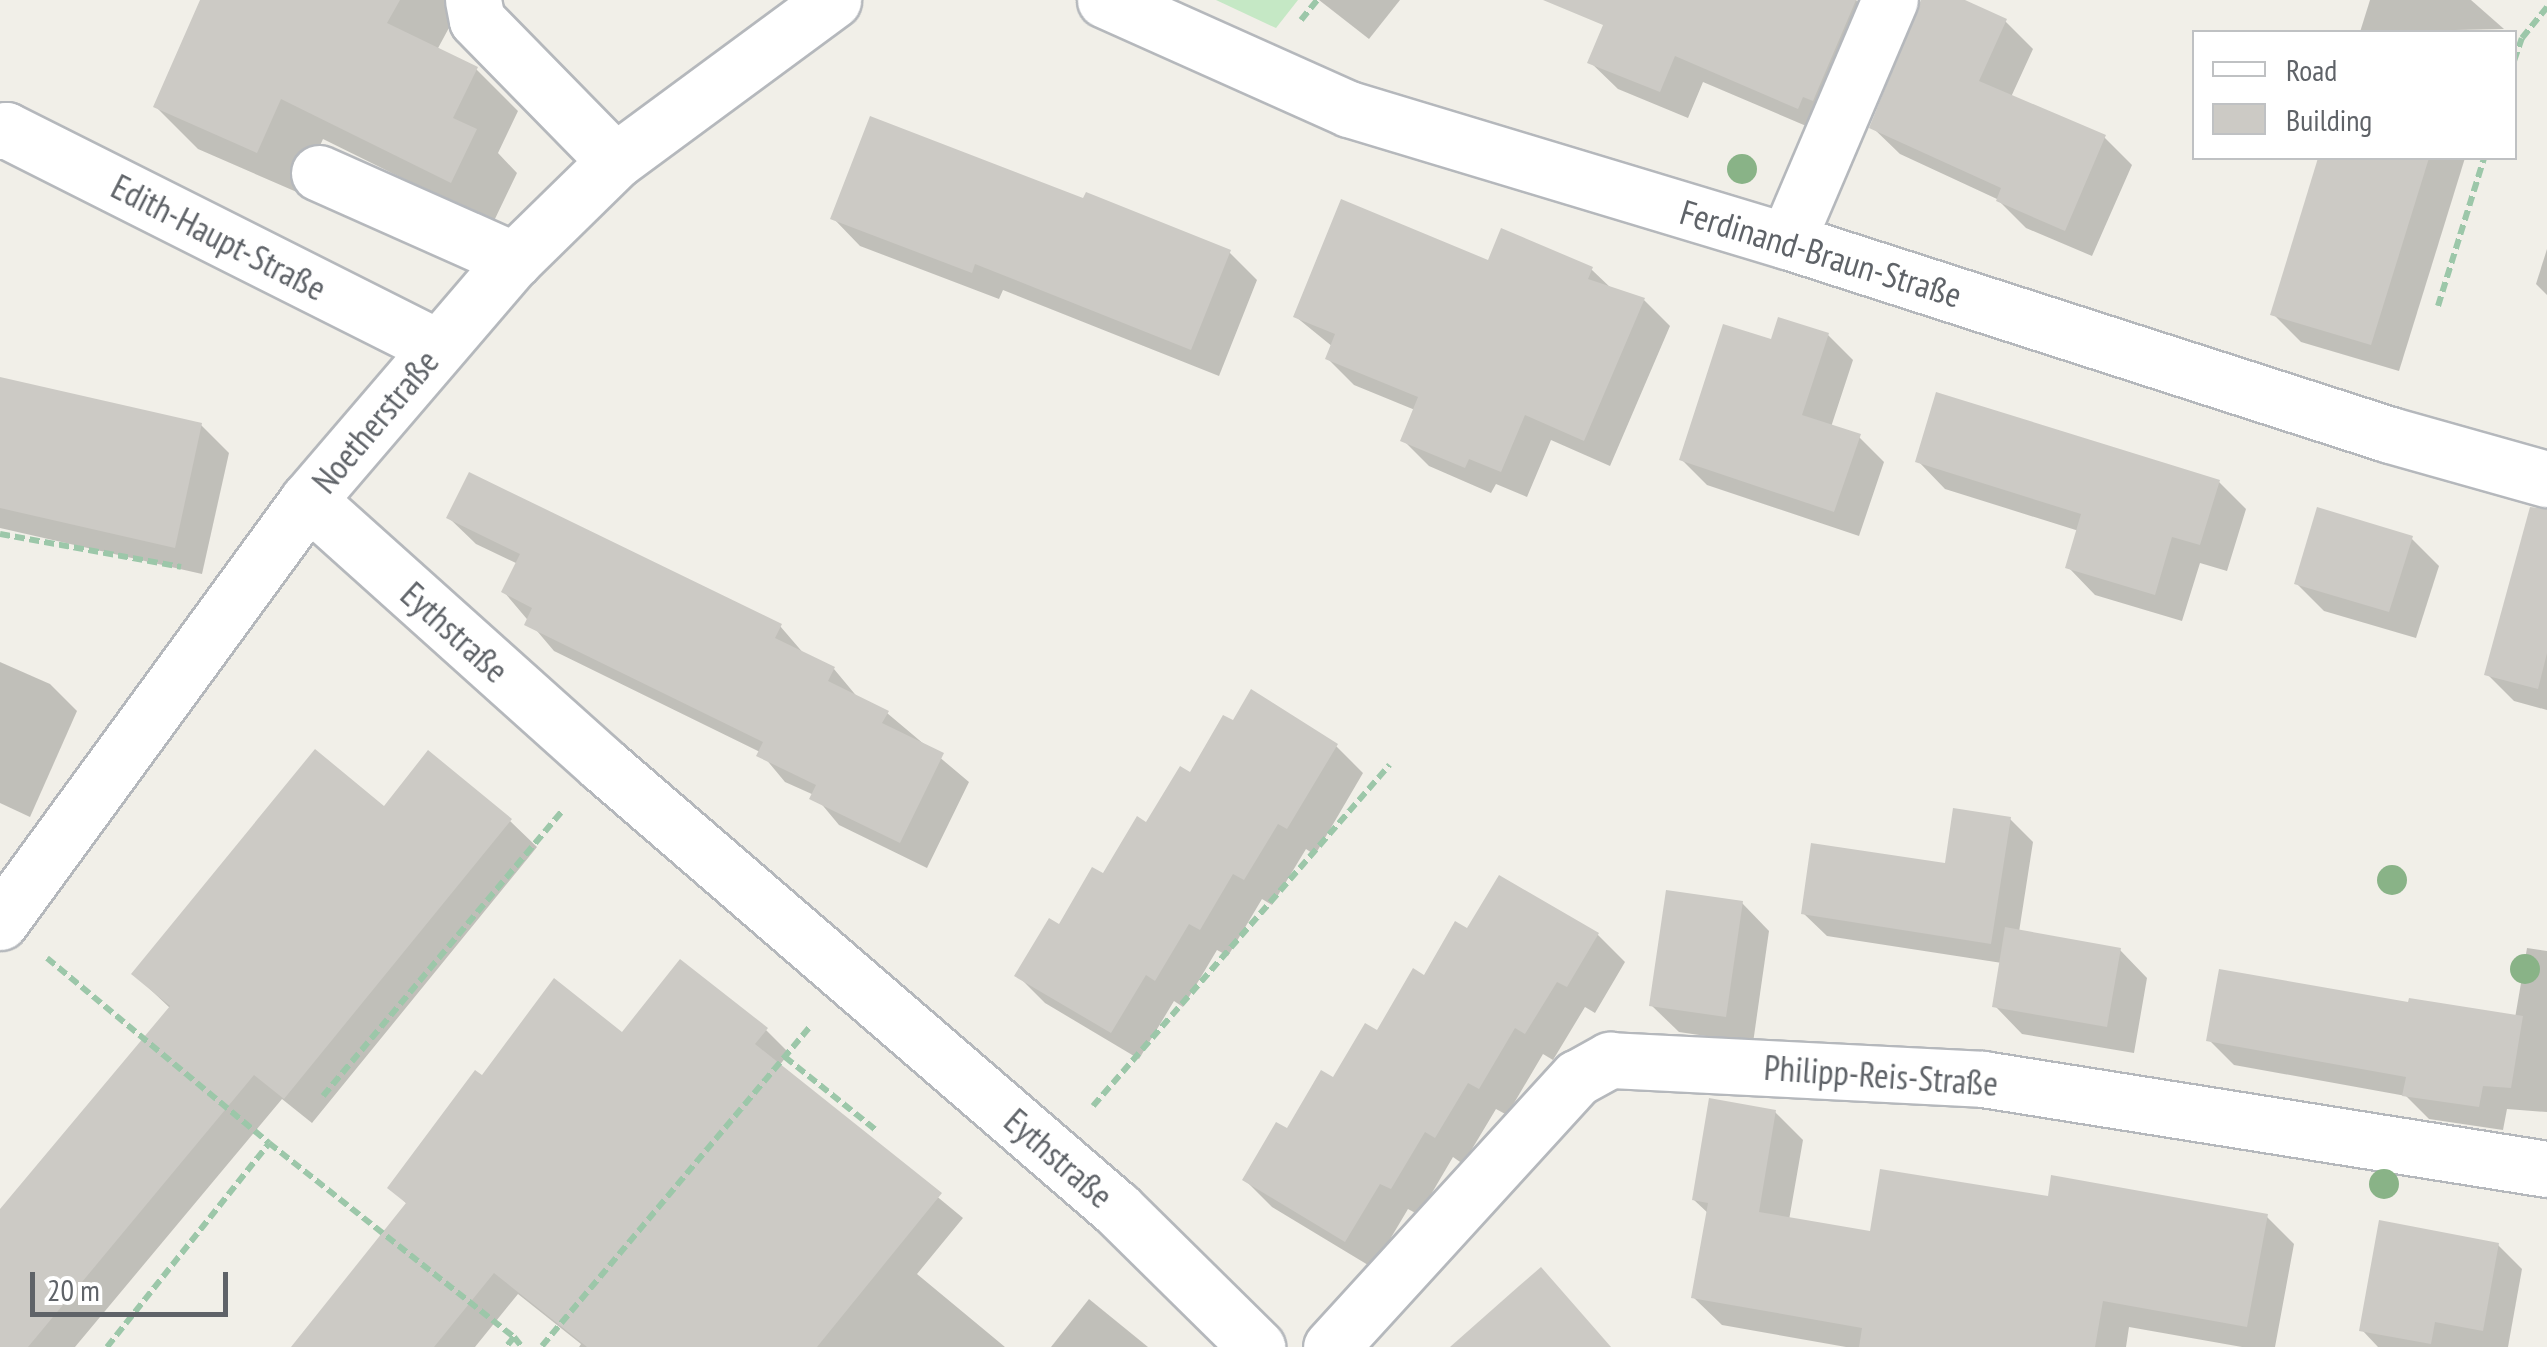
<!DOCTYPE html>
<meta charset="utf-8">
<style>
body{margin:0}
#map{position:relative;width:2547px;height:1347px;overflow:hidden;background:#f1efe8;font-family:"PT Sans Narrow",sans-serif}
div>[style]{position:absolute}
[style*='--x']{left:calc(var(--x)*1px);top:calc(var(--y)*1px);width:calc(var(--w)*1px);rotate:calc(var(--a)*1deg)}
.green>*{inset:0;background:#c5e8c5}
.shadow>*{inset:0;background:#0003}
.building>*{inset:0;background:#cccac5}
.path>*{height:6px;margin-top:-3px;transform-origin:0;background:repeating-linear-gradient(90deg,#9cc7a9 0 10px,transparent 0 15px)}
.roads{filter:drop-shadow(2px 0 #b5b8bc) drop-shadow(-2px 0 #b5b8bc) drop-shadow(0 2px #b5b8bc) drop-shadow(0 -2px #b5b8bc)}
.minor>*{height:55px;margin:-27.5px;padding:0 27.5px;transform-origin:27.5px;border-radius:27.5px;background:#fff}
.trees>*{width:30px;height:30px;margin:-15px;border-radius:50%;background:#89b387}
span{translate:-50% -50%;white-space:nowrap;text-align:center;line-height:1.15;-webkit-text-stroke:9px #fff;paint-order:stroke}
.street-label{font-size:35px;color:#5f6368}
.legend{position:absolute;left:2192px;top:30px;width:325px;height:130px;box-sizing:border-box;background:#fff;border:2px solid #bfc1c3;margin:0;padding:12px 18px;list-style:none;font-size:30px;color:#5f6368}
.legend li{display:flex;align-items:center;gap:20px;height:50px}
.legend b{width:50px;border:2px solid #bfc1c3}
.scale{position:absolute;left:30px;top:1272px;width:198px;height:45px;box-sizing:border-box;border:5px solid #5f6368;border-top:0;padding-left:12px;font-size:30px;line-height:35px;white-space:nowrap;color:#5f6368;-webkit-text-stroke:8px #fff;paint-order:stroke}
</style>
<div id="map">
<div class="green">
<div style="clip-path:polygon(1216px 0,1298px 0,1276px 28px)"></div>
</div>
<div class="shadow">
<div style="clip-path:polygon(264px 0,464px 0,437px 50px,476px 69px,518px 111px,498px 153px,517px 173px,493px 223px,323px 139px,299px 193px,198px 149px,156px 107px)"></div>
<div style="clip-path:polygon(1319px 0,1400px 0,1369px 39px)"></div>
<div style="clip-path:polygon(1616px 0,1856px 0,1883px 27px,1825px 134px,1703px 82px,1688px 118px,1618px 89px,1590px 62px)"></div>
<div style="clip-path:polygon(1937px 0,1959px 0,2005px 21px,2033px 49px,2011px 97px,2104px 137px,2132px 165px,2092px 256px,2026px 228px,1997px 199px,1900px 154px,1872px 127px)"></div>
<div style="clip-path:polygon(2370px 0,2471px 0,2504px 29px,2360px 32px)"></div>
<div style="clip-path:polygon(2321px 158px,2465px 158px,2399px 371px,2301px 342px,2273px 314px)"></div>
<div style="clip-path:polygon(1085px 202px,1229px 252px,1257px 280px,1219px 376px,1003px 290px,999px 299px,860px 246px,833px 218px)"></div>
<div style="clip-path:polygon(2547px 249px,2547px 295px,2536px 284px)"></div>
<div style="clip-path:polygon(1489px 263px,1592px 270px,1612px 289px,1644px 300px,1670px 326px,1610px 466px,1551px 440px,1527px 497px,1496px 484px,1491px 493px,1429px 466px,1403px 440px,1415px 410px,1354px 385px,1328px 359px,1333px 347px,1296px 317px)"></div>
<div style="clip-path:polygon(1828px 335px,1853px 360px,1831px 427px,1859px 437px,1884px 462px,1859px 536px,1707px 485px,1682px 460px,1772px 342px)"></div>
<div style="clip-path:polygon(0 380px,201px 425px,229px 453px,202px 574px,0 528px)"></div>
<div style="clip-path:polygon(1918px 461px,2219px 482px,2246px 509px,2227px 571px,2200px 563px,2182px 621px,2095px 595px,2068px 567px,2079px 531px,1945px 489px)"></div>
<div style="clip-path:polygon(449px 518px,780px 626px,805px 655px,834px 669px,859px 699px,887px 713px,969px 782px,927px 868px,839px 825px,814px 795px,785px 782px,760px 752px,554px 651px,504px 592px,518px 564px,476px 544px)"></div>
<div style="clip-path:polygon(2411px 538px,2439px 566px,2416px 638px,2324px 611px,2297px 584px)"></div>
<div style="clip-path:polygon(2547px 576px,2547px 710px,2514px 701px,2487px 674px)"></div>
<div style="clip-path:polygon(0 662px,50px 684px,77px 711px,30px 817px,0 803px)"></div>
<div style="clip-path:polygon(1336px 746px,1363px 773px,1315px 855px,1306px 849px,1272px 905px,1262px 899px,1228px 956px,1217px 950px,1183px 1007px,1174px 1001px,1139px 1059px,1045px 1003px,1018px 976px,1191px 775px)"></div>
<div style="clip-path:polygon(384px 809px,510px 821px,537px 847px,312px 1123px,282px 1099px,75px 1347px,0 1347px,0 1212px,171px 1009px,134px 974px)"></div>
<div style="clip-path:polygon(2010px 819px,2033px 842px,2019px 932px,2120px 950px,2147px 978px,2134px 1053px,2022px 1034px,1995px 1006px,2002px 963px,1827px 936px,1803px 913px,1947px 866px)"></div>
<div style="clip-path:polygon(1500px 878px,1598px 935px,1625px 962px,1595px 1013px,1585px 1007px,1553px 1060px,1543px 1054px,1507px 1115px,1496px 1109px,1463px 1164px,1453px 1157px,1419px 1215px,1408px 1209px,1373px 1268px,1272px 1207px,1245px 1180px,1468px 932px)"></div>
<div style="clip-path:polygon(1742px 903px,1769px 931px,1753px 1043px,1679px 1032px,1651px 1005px)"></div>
<div style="clip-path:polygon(2527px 948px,2547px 951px,2547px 1112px,2507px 1109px,2503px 1130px,2429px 1119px,2406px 1096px,2234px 1065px,2209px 1040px,2410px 1005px,2515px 1018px)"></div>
<div style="clip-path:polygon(766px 1030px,789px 1053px,779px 1066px,963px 1218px,917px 1274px,1005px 1347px,579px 1347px,581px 1344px,518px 1294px,475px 1347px,292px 1347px,408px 1205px,391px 1188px,482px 1079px,623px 1036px)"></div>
<div style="clip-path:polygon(1775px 1112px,1803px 1140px,1789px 1220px,1872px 1234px,2050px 1199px,2266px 1216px,2294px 1244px,2275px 1347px,2242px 1347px,2129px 1327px,2126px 1347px,1846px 1347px,1722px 1325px,1694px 1298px,1709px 1214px,1694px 1200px)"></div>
<div style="clip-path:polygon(2498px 1245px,2522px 1269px,2508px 1347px,2378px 1347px,2362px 1330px)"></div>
<div style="clip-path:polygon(1089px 1299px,1148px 1347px,1051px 1347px)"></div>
</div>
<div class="building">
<div style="clip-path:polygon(200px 0,400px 0,387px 23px,478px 67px,453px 118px,477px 129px,451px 183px,281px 99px,257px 153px,153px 107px)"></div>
<div style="clip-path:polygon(1543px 0,1856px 0,1813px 101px,1803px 97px,1798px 109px,1675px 56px,1660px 92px,1587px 63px,1603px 25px)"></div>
<div style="clip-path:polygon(1921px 0,1965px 0,2007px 19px,1979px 81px,2106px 135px,2065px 231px,1996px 201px,2001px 188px,1869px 128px)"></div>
<div style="clip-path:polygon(870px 116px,1083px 198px,1086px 192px,1231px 250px,1191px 350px,975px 264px,972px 273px,830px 219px)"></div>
<div style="clip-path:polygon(2318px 158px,2429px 158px,2371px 345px,2270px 315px)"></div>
<div style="clip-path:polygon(1341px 199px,1488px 260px,1501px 228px,1593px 267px,1588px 279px,1645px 298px,1584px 441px,1525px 415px,1501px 472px,1469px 459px,1465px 468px,1400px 441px,1418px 397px,1325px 359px,1335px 334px,1293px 317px)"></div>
<div style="clip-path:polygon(1778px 317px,1829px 333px,1802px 415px,1861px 434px,1834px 512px,1679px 460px,1723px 324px,1771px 339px)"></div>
<div style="clip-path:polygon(0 377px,202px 423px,175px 548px,0 508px)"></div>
<div style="clip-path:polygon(1936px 392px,2220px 480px,2200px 545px,2172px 537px,2155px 595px,2065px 568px,2081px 514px,1915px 462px)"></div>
<div style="clip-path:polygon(469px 472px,782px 624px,775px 638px,835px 667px,828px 681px,889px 711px,882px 723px,944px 753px,900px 843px,809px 799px,816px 785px,756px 756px,763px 742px,524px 625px,532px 608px,501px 592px,520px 554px,446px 518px)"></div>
<div style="clip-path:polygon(2317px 507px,2413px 536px,2389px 612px,2294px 584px)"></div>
<div style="clip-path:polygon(2530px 507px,2547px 509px,2547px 653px,2538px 689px,2484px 675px)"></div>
<div style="clip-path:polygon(1251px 689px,1338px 744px,1287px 829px,1278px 824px,1244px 880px,1233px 874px,1200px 930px,1189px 924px,1155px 981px,1146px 975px,1111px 1033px,1014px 976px,1049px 918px,1059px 924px,1092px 867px,1103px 873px,1137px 816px,1146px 822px,1180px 766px,1190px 772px,1223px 715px,1233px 720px)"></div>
<div style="clip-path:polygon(315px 749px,384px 806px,428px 750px,512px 819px,284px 1099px,254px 1075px,28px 1347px,0 1347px,0 1209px,170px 1006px,131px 974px)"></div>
<div style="clip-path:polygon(1953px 808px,2011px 817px,1991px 944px,1801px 914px,1811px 843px,1945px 863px)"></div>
<div style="clip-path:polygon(1499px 875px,1599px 933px,1567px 987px,1557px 982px,1525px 1034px,1515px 1028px,1479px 1089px,1468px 1083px,1435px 1138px,1425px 1132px,1391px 1189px,1380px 1184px,1345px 1242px,1242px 1180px,1276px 1122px,1287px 1128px,1321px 1070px,1333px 1077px,1365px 1023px,1377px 1030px,1413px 968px,1424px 975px,1455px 921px,1467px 928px)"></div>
<div style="clip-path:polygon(1666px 890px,1743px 901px,1726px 1017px,1649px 1006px)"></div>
<div style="clip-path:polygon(2005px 927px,2121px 948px,2107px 1027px,1992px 1007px)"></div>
<div style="clip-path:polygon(680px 959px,768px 1028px,755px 1044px,942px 1193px,817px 1347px,587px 1347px,494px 1273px,434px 1347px,291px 1347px,406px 1203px,387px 1188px,475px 1070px,482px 1075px,554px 978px,622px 1032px)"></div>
<div style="clip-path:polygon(2219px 969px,2408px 1002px,2409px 998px,2523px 1016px,2511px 1088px,2483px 1086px,2479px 1107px,2402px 1096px,2406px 1077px,2206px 1041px)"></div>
<div style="clip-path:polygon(1709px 1098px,1776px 1110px,1759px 1212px,1870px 1231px,1880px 1169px,2048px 1196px,2051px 1175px,2268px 1214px,2247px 1327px,2103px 1301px,2095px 1347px,1859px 1347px,1862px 1328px,1691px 1298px,1708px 1203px,1692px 1200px)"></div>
<div style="clip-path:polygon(2379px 1220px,2499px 1243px,2483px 1331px,2435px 1322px,2431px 1344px,2359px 1331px)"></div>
<div style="clip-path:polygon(1541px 1267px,1611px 1347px,1450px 1347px,1519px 1286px)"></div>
</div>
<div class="path">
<div style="--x:1301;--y:20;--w:26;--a:-51"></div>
<div style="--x:2514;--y:61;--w:24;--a:-71"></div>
<div style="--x:2522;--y:38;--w:40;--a:-51"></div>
<div style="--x:2438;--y:306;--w:155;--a:-72.7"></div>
<div style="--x:0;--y:534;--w:184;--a:10.3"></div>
<div style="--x:47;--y:958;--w:289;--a:39.8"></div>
<div style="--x:269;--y:1143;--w:313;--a:38.4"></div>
<div style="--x:514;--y:1337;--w:13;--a:129"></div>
<div style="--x:785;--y:1057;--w:118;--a:38.8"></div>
<div style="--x:323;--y:1096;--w:373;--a:-50"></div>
<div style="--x:1093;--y:1106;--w:452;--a:-49"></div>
<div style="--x:514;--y:1337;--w:13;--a:51"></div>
<div style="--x:542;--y:1346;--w:419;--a:-50"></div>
<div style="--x:107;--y:1347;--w:260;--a:-51.5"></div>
</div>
<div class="roads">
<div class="minor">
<div style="--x:473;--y:0;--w:20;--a:79"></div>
<div style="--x:477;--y:20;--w:197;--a:45.6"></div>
<div style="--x:1105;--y:0;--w:267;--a:24.1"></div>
<div style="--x:1349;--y:109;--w:457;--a:16.8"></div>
<div style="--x:1787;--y:241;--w:633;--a:17.83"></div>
<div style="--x:2390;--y:435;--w:163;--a:15.7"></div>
<div style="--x:0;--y:131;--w:6;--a:-9"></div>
<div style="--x:6;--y:130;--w:483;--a:26.7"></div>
<div style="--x:319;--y:173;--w:214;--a:24"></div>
<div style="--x:1787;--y:241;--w:262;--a:-66.9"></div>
<div style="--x:308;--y:500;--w:395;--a:41.9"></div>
<div style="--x:602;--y:764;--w:681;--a:40.83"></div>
<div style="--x:1117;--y:1209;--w:197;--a:44.6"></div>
<div style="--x:0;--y:922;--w:522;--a:-53.88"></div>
<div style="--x:308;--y:500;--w:316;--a:-49.4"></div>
<div style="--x:514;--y:260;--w:141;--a:-44.4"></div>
<div style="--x:615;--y:161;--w:271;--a:-36.4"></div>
<div style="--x:1331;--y:1347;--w:365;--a:-47.6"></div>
<div style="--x:1577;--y:1078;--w:38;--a:-29"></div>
<div style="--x:1610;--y:1060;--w:373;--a:2.9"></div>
<div style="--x:1983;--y:1079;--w:571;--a:9.07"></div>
</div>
</div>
<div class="trees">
<div style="left:1742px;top:169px"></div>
<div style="left:2392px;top:880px"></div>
<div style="left:2525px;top:969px"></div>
<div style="left:2384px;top:1184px"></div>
</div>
<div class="street-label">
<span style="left:219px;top:237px;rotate:27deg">Edith-Haupt-Straße</span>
<span style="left:1821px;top:253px;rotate:17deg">Ferdinand-Braun-Straße</span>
<span style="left:375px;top:421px;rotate:-50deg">Noetherstraße</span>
<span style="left:455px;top:632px;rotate:42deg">Eythstraße</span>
<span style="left:1881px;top:1075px;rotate:4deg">Philipp-Reis-Straße</span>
<span style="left:1059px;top:1158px;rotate:41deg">Eythstraße</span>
</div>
<ul class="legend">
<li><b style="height:12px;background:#fff"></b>Road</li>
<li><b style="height:28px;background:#cccac5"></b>Building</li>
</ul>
<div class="scale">20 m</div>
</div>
